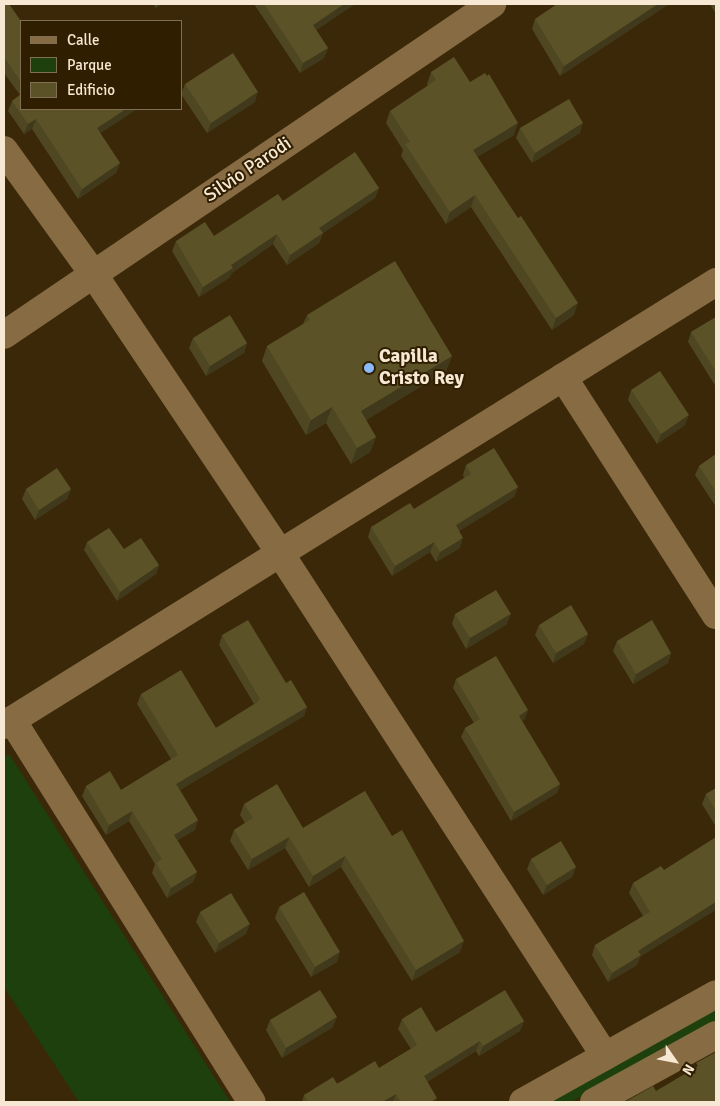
<!DOCTYPE html>
<style>
body{margin:0}
#map{position:relative;width:720px;height:1106px;overflow:hidden;background:#3a2808;font-family:Signika,sans-serif}
div>[style]{position:absolute}
[style*='--x']{left:calc(var(--x)*1px);top:calc(var(--y)*1px);width:calc(var(--w)*1px);rotate:calc(var(--a)*1deg)}
.green>*{inset:0;background:#1d400d}
.minor>*{height:28px;margin:-14px;padding:0 14px;transform-origin:14px;border-radius:14px;background:#866b43}
.wall>*{inset:0;background:#4e4722}
.shaded-wall>*{inset:0;background:#40391b}
.building>*{inset:0;background:#5b5227}
.dots>*{width:14px;height:14px;translate:-50% -50%;box-sizing:border-box;border:2px solid #301e00;border-radius:50%}
span{translate:-50% -50%;white-space:nowrap;text-align:center;line-height:1.15;-webkit-text-stroke:4px #301e00;paint-order:stroke}
.street-label{font-size:19px;color:#f6e8d2}
.poi-label{font-size:19px;color:#f6e8d2;font-weight:700}
.left{translate:0 -50%;text-align:left}
.frame{position:absolute;inset:0;border:5px solid #f6e8d2;pointer-events:none}
.legend{position:absolute;left:20px;top:20px;width:162px;height:90px;box-sizing:border-box;background:#301e00;border:1px solid #7f6f54;margin:0;padding:6px 9px;list-style:none;font-size:15px;color:#f6e8d2}
.legend li{display:flex;align-items:center;gap:10px;height:25px}
.legend b{width:25px;border:1px solid #7f6f54}
.north{position:absolute;left:650px;top:1036px;width:50px;height:50px;-webkit-text-stroke:4px #301e00;paint-order:stroke;rotate:123deg;font-size:14px;font-weight:700;line-height:20px;text-align:center;color:#f6e8d2}
.north::after{content:'';display:block;margin:auto;width:18px;height:22px;background:#f6e8d2;clip-path:polygon(50% 0,100% 100%,50% 72%,0 100%)}
</style>
<div id="map">
<div class="green">
<div style="clip-path:polygon(9px 754px,230px 1102px,79px 1102px,4px 987px,4px 757px)"></div>
<div style="clip-path:polygon(716px 1009px,716px 1021px,571px 1102px,550px 1102px)"></div>
</div>
<div class="minor">
<div style="--x:4;--y:150;--w:154;--a:54.2"></div>
<div style="--x:94;--y:275;--w:334;--a:56.2"></div>
<div style="--x:280;--y:553;--w:599;--a:57.13"></div>
<div style="--x:4;--y:335;--w:590;--a:-34.15"></div>
<div style="--x:563;--y:377;--w:283;--a:57.3"></div>
<div style="--x:12;--y:720;--w:451;--a:57.9"></div>
<div style="--x:4;--y:725;--w:839;--a:-31.89"></div>
<div style="--x:523;--y:1102;--w:221;--a:-29.2"></div>
<div style="--x:594;--y:1102;--w:139;--a:-28.8"></div>
</div>
<div class="wall">
<div style="clip-path:polygon(153px 4px,162px 4px,156px 8px)"></div>
<div style="clip-path:polygon(254px 4px,355px 4px,316px 30px,328px 48px,324px 58px,300px 73px)"></div>
<div style="clip-path:polygon(669px 4px,560px 76px,532px 29px,535px 19px)"></div>
<div style="clip-path:polygon(710px 4px,716px 4px,716px 14px)"></div>
<div style="clip-path:polygon(4px 6px,21px 21px,21px 109px,134px 111px,100px 133px,120px 163px,116px 173px,78px 199px,32px 129px,24px 134px,8px 111px,12px 101px,20px 95px,4px 73px)"></div>
<div style="clip-path:polygon(431px 72px,470px 82px,514px 135px,477px 157px,574px 315px,552px 330px,471px 207px,446px 224px,401px 156px,403px 150px,386px 123px,390px 111px,428px 86px,427px 84px)"></div>
<div style="clip-path:polygon(185px 84px,255px 102px,207px 133px,181px 94px)"></div>
<div style="clip-path:polygon(520px 128px,580px 133px,532px 163px,516px 138px)"></div>
<div style="clip-path:polygon(379px 188px,375px 198px,323px 233px,319px 243px,287px 265px,273px 244px,232px 273px,229px 278px,199px 297px,172px 251px,176px 241px,214px 236px,283px 201px)"></div>
<div style="clip-path:polygon(307px 315px,452px 356px,446px 371px,366px 420px,376px 437px,370px 452px,351px 464px,326px 423px,306px 435px,262px 361px,267px 346px,303px 324px)"></div>
<div style="clip-path:polygon(716px 317px,716px 387px,688px 342px,691px 332px)"></div>
<div style="clip-path:polygon(193px 338px,247px 343px,244px 353px,206px 376px,189px 348px)"></div>
<div style="clip-path:polygon(631px 390px,685px 425px,657px 444px,628px 400px)"></div>
<div style="clip-path:polygon(716px 454px,716px 507px,695px 475px,699px 466px)"></div>
<div style="clip-path:polygon(466px 465px,518px 487px,514px 497px,459px 531px,460px 548px,436px 562px,430px 552px,392px 576px,368px 537px,371px 527px,414px 509px,464px 478px,463px 475px)"></div>
<div style="clip-path:polygon(26px 489px,71px 489px,67px 499px,35px 520px,22px 499px)"></div>
<div style="clip-path:polygon(87px 542px,124px 549px,159px 565px,156px 574px,117px 601px,84px 550px)"></div>
<div style="clip-path:polygon(455px 614px,507px 624px,466px 649px,452px 624px)"></div>
<div style="clip-path:polygon(539px 625px,588px 634px,584px 644px,553px 663px,535px 635px)"></div>
<div style="clip-path:polygon(222px 635px,286px 683px,307px 707px,304px 716px,180px 790px,198px 820px,195px 830px,177px 840px,197px 872px,193px 882px,167px 898px,152px 873px,155px 864px,129px 821px,106px 835px,82px 796px,86px 786px,121px 790px,171px 759px,137px 704px,141px 694px,216px 728px,254px 704px,219px 645px)"></div>
<div style="clip-path:polygon(617px 641px,671px 653px,668px 663px,633px 684px,613px 651px)"></div>
<div style="clip-path:polygon(456px 679px,525px 719px,522px 721px,560px 784px,557px 793px,511px 821px,461px 737px,465px 728px,474px 723px,453px 688px)"></div>
<div style="clip-path:polygon(716px 788px,716px 827px,702px 804px,706px 794px)"></div>
<div style="clip-path:polygon(365px 791px,460px 952px,412px 981px,341px 867px,309px 887px,285px 848px,248px 870px,230px 841px,234px 830px,245px 823px,240px 815px,244px 804px,303px 828px)"></div>
<div style="clip-path:polygon(531px 859px,576px 867px,572px 877px,543px 895px,527px 869px)"></div>
<div style="clip-path:polygon(661px 866px,640px 957px,637px 965px,608px 982px,592px 955px,595px 945px,643px 916px,629px 893px,633px 883px)"></div>
<div style="clip-path:polygon(279px 907px,337px 962px,311px 977px,275px 918px)"></div>
<div style="clip-path:polygon(200px 912px,246px 934px,215px 953px,196px 922px)"></div>
<div style="clip-path:polygon(402px 1019px,436px 1032px,524px 1021px,520px 1031px,479px 1056px,476px 1051px,427px 1082px,435px 1102px,302px 1102px,304px 1095px,379px 1068px,411px 1049px,398px 1029px)"></div>
<div style="clip-path:polygon(270px 1020px,333px 1027px,282px 1058px,266px 1030px)"></div>
</div>
<div class="shaded-wall">
<div style="clip-path:polygon(157px 4px,162px 4px,156px 8px)"></div>
<div style="clip-path:polygon(344px 4px,355px 4px,309px 35px,313px 25px)"></div>
<div style="clip-path:polygon(658px 4px,669px 4px,560px 76px,564px 66px)"></div>
<div style="clip-path:polygon(328px 48px,324px 58px,300px 73px,303px 63px)"></div>
<div style="clip-path:polygon(258px 92px,255px 102px,207px 133px,211px 123px)"></div>
<div style="clip-path:polygon(126px 109px,135px 109px,134px 111px,93px 138px,97px 128px)"></div>
<div style="clip-path:polygon(36px 119px,32px 129px,24px 134px,28px 124px)"></div>
<div style="clip-path:polygon(518px 123px,514px 135px,469px 162px,473px 150px)"></div>
<div style="clip-path:polygon(583px 123px,580px 133px,532px 163px,535px 153px)"></div>
<div style="clip-path:polygon(120px 163px,116px 173px,78px 199px,82px 189px)"></div>
<div style="clip-path:polygon(379px 188px,375px 198px,323px 233px,319px 243px,287px 265px,290px 255px,319px 228px)"></div>
<div style="clip-path:polygon(475px 195px,471px 207px,446px 224px,450px 212px)"></div>
<div style="clip-path:polygon(277px 234px,273px 244px,232px 273px,229px 278px,199px 297px,203px 287px,231px 265px)"></div>
<div style="clip-path:polygon(578px 303px,574px 315px,552px 330px,556px 318px)"></div>
<div style="clip-path:polygon(247px 343px,244px 353px,206px 376px,210px 366px)"></div>
<div style="clip-path:polygon(452px 356px,446px 371px,355px 427px,361px 411px)"></div>
<div style="clip-path:polygon(332px 407px,326px 423px,306px 435px,311px 420px)"></div>
<div style="clip-path:polygon(689px 415px,685px 425px,657px 444px,661px 434px)"></div>
<div style="clip-path:polygon(376px 437px,370px 452px,351px 464px,357px 448px)"></div>
<div style="clip-path:polygon(518px 487px,514px 497px,452px 535px,456px 525px)"></div>
<div style="clip-path:polygon(71px 489px,67px 499px,35px 520px,39px 510px)"></div>
<div style="clip-path:polygon(463px 538px,460px 548px,436px 562px,440px 552px)"></div>
<div style="clip-path:polygon(434px 542px,430px 552px,392px 576px,395px 566px)"></div>
<div style="clip-path:polygon(159px 565px,156px 574px,117px 601px,120px 592px)"></div>
<div style="clip-path:polygon(511px 614px,507px 624px,466px 649px,470px 638px)"></div>
<div style="clip-path:polygon(588px 634px,584px 644px,553px 663px,556px 653px)"></div>
<div style="clip-path:polygon(671px 653px,668px 663px,633px 684px,636px 674px)"></div>
<div style="clip-path:polygon(307px 707px,304px 716px,173px 794px,176px 784px)"></div>
<div style="clip-path:polygon(528px 710px,525px 719px,516px 725px,519px 716px)"></div>
<div style="clip-path:polygon(560px 784px,557px 793px,511px 821px,514px 812px)"></div>
<div style="clip-path:polygon(132px 811px,129px 821px,106px 835px,109px 825px)"></div>
<div style="clip-path:polygon(198px 820px,195px 830px,170px 845px,174px 835px)"></div>
<div style="clip-path:polygon(289px 837px,285px 848px,248px 870px,252px 859px)"></div>
<div style="clip-path:polygon(345px 856px,341px 867px,309px 887px,313px 876px)"></div>
<div style="clip-path:polygon(576px 867px,572px 877px,543px 895px,547px 885px)"></div>
<div style="clip-path:polygon(197px 872px,193px 882px,167px 898px,171px 888px)"></div>
<div style="clip-path:polygon(716px 902px,716px 910px,640px 957px,637px 965px,608px 982px,612px 973px,638px 951px)"></div>
<div style="clip-path:polygon(250px 924px,246px 934px,215px 953px,219px 943px)"></div>
<div style="clip-path:polygon(464px 941px,460px 952px,412px 981px,416px 970px)"></div>
<div style="clip-path:polygon(340px 952px,337px 962px,311px 977px,315px 967px)"></div>
<div style="clip-path:polygon(337px 1017px,333px 1027px,282px 1058px,286px 1048px)"></div>
<div style="clip-path:polygon(524px 1021px,520px 1031px,479px 1056px,483px 1046px)"></div>
<div style="clip-path:polygon(480px 1041px,476px 1051px,420px 1086px,424px 1076px)"></div>
<div style="clip-path:polygon(396px 1094px,393px 1102px,382px 1102px)"></div>
<div style="clip-path:polygon(437px 1098px,435px 1102px,430px 1102px)"></div>
</div>
<div class="building">
<div style="clip-path:polygon(7px 4px,9px 4px,21px 21px,21px 82px,4px 57px,4px 6px)"></div>
<div style="clip-path:polygon(264px 4px,344px 4px,313px 25px,328px 48px,303px 63px)"></div>
<div style="clip-path:polygon(557px 4px,658px 4px,564px 66px,535px 19px)"></div>
<div style="clip-path:polygon(233px 53px,258px 92px,211px 123px,185px 84px)"></div>
<div style="clip-path:polygon(454px 57px,470px 82px,485px 73px,487px 76px,489px 74px,518px 123px,473px 150px,518px 218px,521px 216px,578px 303px,556px 318px,475px 195px,450px 212px,405px 144px,410px 142px,390px 111px,436px 80px,431px 72px)"></div>
<div style="clip-path:polygon(21px 94px,21px 109px,126px 109px,97px 128px,120px 163px,82px 189px,36px 119px,28px 124px,12px 101px)"></div>
<div style="clip-path:polygon(569px 99px,583px 123px,535px 153px,520px 128px)"></div>
<div style="clip-path:polygon(355px 152px,379px 188px,319px 228px,323px 233px,290px 255px,277px 234px,231px 265px,233px 268px,203px 287px,176px 241px,205px 222px,214px 236px,278px 194px,283px 201px)"></div>
<div style="clip-path:polygon(395px 261px,452px 356px,361px 411px,376px 437px,357px 448px,332px 407px,311px 420px,267px 346px,310px 320px,307px 315px)"></div>
<div style="clip-path:polygon(230px 315px,247px 343px,210px 366px,193px 338px)"></div>
<div style="clip-path:polygon(716px 317px,716px 372px,691px 332px)"></div>
<div style="clip-path:polygon(660px 371px,689px 415px,661px 434px,631px 390px)"></div>
<div style="clip-path:polygon(494px 448px,518px 487px,456px 525px,463px 538px,440px 552px,434px 542px,395px 566px,371px 527px,410px 503px,414px 509px,471px 474px,466px 465px)"></div>
<div style="clip-path:polygon(716px 454px,716px 492px,699px 466px)"></div>
<div style="clip-path:polygon(57px 468px,71px 489px,39px 510px,26px 489px)"></div>
<div style="clip-path:polygon(109px 528px,124px 549px,141px 538px,159px 565px,120px 592px,87px 542px)"></div>
<div style="clip-path:polygon(496px 590px,511px 614px,470px 638px,455px 614px)"></div>
<div style="clip-path:polygon(571px 605px,588px 634px,556px 653px,539px 625px)"></div>
<div style="clip-path:polygon(248px 620px,286px 683px,291px 680px,307px 707px,176px 784px,198px 820px,174px 835px,197px 872px,171px 888px,156px 863px,162px 859px,132px 811px,109px 825px,86px 786px,110px 771px,121px 790px,178px 755px,141px 694px,181px 670px,216px 728px,258px 702px,260px 699px,222px 635px)"></div>
<div style="clip-path:polygon(652px 620px,671px 653px,636px 674px,617px 641px)"></div>
<div style="clip-path:polygon(496px 656px,528px 710px,519px 716px,560px 784px,514px 812px,465px 728px,480px 719px,456px 679px)"></div>
<div style="clip-path:polygon(277px 784px,303px 828px,365px 791px,392px 836px,402px 830px,464px 941px,416px 970px,345px 856px,313px 876px,289px 837px,252px 859px,234px 830px,253px 818px,244px 804px)"></div>
<div style="clip-path:polygon(716px 788px,716px 811px,706px 794px)"></div>
<div style="clip-path:polygon(716px 837px,716px 902px,638px 951px,641px 955px,612px 973px,595px 945px,650px 912px,633px 883px,661px 866px,664px 870px)"></div>
<div style="clip-path:polygon(561px 841px,576px 867px,547px 885px,531px 859px)"></div>
<div style="clip-path:polygon(304px 892px,340px 952px,315px 967px,279px 907px)"></div>
<div style="clip-path:polygon(231px 893px,250px 924px,219px 943px,200px 912px)"></div>
<div style="clip-path:polygon(320px 990px,337px 1017px,286px 1048px,270px 1020px)"></div>
<div style="clip-path:polygon(505px 990px,524px 1021px,483px 1046px,480px 1041px,424px 1076px,437px 1098px,430px 1102px,401px 1102px,396px 1094px,382px 1102px,381px 1100px,378px 1102px,308px 1102px,304px 1095px,333px 1077px,337px 1084px,375px 1061px,379px 1068px,417px 1045px,402px 1019px,421px 1007px,436px 1032px)"></div>
<div style="clip-path:polygon(716px 1052px,716px 1102px,625px 1102px,653px 1086px,656px 1091px,698px 1066px,696px 1063px)"></div>
</div>
<div class="dots">
<div style="left:369px;top:368px;background:#8bbafc"></div>
</div>
<div class="street-label">
<span style="left:248px;top:170px;rotate:-34deg">Silvio Parodi</span>
</div>
<div class="poi-label">
<span class="left" style="left:379px;top:368px">Capilla<br>Cristo Rey</span>
</div>
<div class="frame"></div>
<ul class="legend">
<li><b style="height:6px;background:#866b43"></b>Calle</li>
<li><b style="height:14px;background:#1d400d"></b>Parque</li>
<li><b style="height:14px;background:#5b5227"></b>Edificio</li>
</ul>
<div class="north">N</div>
</div>
